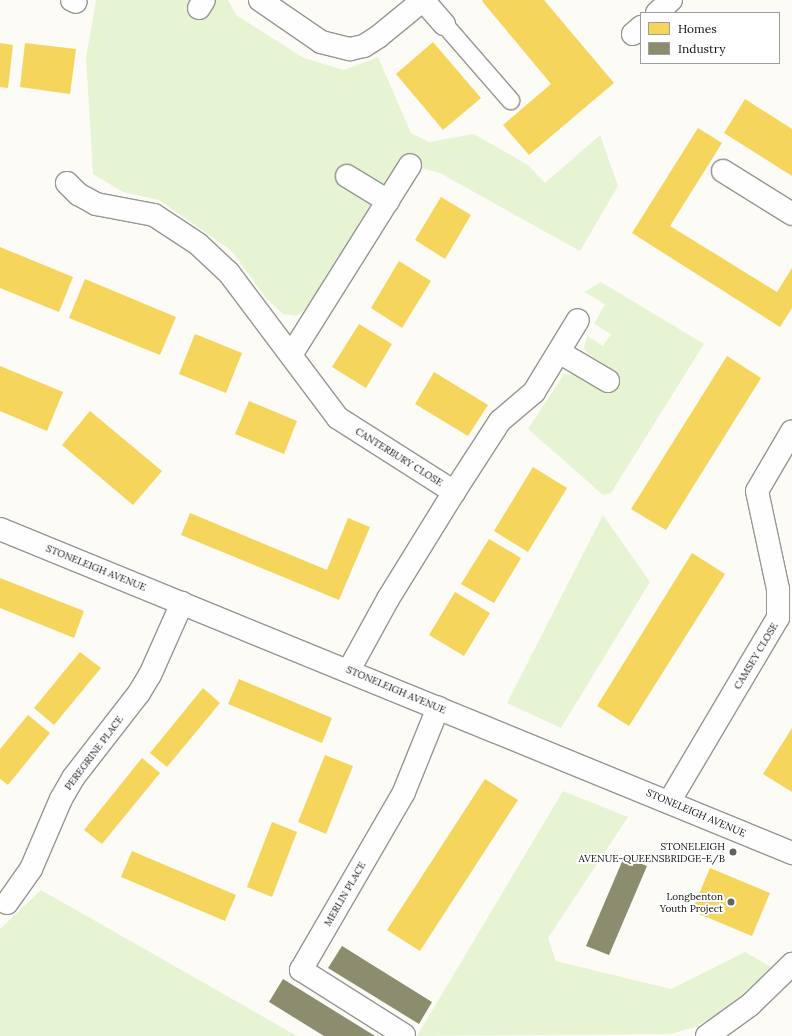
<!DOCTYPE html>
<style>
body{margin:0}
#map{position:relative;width:792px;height:1036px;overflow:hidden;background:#fcfbf6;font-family:Lora,serif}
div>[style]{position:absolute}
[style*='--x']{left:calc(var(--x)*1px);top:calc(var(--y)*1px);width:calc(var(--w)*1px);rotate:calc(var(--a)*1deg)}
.green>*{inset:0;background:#e7f4d4}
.homes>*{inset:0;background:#f6d55c}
.industry>*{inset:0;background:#8c8c6e}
.roads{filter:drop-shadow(1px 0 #969694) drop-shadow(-1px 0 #969694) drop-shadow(0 1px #969694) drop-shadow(0 -1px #969694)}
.lane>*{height:17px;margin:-8.5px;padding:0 8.5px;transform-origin:8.5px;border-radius:8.5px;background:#fffefe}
.street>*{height:22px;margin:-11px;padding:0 11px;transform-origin:11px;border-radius:11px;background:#fffefe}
.dots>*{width:11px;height:11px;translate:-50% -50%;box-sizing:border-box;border:2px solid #fff;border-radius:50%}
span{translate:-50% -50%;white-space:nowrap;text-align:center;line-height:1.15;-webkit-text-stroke:4px #fff;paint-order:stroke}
.street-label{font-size:10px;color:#101010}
.poi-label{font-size:10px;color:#101010}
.right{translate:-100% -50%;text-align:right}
.legend{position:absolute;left:640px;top:12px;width:140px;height:52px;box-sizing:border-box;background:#fff;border:1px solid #9f9f9f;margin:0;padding:5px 7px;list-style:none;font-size:12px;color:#101010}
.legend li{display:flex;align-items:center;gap:8px;height:20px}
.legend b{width:20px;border:1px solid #9f9f9f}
</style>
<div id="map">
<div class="green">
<div style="clip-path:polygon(96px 0,228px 0,236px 15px,304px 58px,344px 70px,378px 57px,411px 133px,429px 142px,474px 134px,528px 165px,545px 183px,600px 135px,618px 186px,580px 251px,440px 173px,400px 162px,306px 309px,296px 316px,283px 314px,265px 297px,232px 251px,159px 200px,123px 192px,93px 174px,86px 58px)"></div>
<div style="clip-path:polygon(601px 282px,704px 344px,611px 493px,603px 495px,528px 429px,564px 374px,575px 375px,605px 392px,617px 373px,587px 353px,584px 348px,587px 336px,603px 346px,611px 334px,594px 324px,605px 304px,584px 292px)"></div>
<div style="clip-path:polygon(603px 515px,650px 582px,561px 728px,507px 703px)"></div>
<div style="clip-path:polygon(563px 791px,628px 817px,548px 938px,556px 961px,671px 989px,745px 952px,773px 968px,717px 1016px,692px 1028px,671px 1034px,417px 1036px)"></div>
<div style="clip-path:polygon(41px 890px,297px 1036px,0 1036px,0 929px)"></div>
</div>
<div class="homes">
<div style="clip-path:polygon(483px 0,544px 0,614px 83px,529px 155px,503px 125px,551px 84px,482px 1px)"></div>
<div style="clip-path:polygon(433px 42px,481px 98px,443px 130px,396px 74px)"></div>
<div style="clip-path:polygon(0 43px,13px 45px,8px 88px,0 87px)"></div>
<div style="clip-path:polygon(25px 43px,76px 49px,70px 94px,20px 87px)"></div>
<div style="clip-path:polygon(745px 99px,792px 129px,792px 176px,724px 133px)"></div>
<div style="clip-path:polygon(698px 128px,722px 143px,670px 226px,777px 292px,792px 268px,792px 308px,780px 327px,632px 233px)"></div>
<div style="clip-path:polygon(441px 197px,471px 215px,445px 259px,415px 240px)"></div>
<div style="clip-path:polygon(0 247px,73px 277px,59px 312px,0 288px)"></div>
<div style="clip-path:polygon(399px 261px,431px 281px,402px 328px,371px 308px)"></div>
<div style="clip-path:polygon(85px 279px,176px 317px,160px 355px,69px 318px)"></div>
<div style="clip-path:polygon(359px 324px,392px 344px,366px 388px,332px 367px)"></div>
<div style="clip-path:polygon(195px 334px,242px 353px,226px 393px,179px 374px)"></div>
<div style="clip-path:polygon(727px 356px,761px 378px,666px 530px,631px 509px)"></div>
<div style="clip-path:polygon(0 366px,63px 392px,47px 431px,0 411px)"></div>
<div style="clip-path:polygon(434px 372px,488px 405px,468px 436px,415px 404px)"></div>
<div style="clip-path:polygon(249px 401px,297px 421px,284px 454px,235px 434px)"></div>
<div style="clip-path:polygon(90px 411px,162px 471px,133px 505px,62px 445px)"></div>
<div style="clip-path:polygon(533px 467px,567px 488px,528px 552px,494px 531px)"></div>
<div style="clip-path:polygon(190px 513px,327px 570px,348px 518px,370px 527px,339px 600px,181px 535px)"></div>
<div style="clip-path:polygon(489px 539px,521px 558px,494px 603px,461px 584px)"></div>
<div style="clip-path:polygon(692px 553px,725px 574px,629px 726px,597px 706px)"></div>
<div style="clip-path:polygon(0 578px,84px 611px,74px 638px,0 608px)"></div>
<div style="clip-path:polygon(455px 592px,490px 613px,464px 656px,429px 635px)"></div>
<div style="clip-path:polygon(80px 652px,101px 668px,54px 725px,34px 708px)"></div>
<div style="clip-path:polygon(239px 679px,332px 718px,322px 743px,228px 704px)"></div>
<div style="clip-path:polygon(203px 688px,220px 703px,167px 767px,150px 753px)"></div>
<div style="clip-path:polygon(28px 715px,50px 733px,8px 785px,0 779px,0 749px)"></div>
<div style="clip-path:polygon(792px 728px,792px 792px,763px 774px)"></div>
<div style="clip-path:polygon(325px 755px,353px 766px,326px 834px,298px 822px)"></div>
<div style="clip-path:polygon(142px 758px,160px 773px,102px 844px,84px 830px)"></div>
<div style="clip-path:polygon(485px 779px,518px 800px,420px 951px,387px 930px)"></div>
<div style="clip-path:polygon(272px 822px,297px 832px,272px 897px,247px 887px)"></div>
<div style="clip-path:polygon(132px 851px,236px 895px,225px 921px,121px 877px)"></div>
<div style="clip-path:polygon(710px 868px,770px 893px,752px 936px,692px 911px)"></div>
</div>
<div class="industry">
<div style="clip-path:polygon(624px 857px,647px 866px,609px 955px,586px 946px)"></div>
<div style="clip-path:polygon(342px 946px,432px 1002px,419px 1024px,328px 968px)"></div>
<div style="clip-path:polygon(283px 979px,375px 1036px,324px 1036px,269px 1002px)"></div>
</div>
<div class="roads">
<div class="lane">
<div style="--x:444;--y:24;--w:101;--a:49"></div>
</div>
<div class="street">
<div style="--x:72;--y:0;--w:4;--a:27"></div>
<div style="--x:260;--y:0;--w:74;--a:34.5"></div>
<div style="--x:321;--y:42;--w:30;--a:14"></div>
<div style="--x:350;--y:49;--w:14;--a:-12"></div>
<div style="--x:364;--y:46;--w:17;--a:-33"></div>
<div style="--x:378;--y:37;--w:58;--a:-39.4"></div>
<div style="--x:423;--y:0;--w:32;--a:49"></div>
<div style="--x:199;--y:8;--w:9;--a:-58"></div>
<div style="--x:657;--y:13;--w:19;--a:-43"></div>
<div style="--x:633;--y:34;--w:11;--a:-41"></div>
<div style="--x:723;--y:171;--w:81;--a:31.9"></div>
<div style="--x:347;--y:176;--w:48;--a:31.4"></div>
<div style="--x:67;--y:183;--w:16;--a:45"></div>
<div style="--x:78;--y:194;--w:21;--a:29"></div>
<div style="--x:96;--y:204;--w:59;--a:10.7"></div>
<div style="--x:154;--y:215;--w:53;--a:33.4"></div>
<div style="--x:198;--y:244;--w:42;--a:43.1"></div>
<div style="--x:229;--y:273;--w:181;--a:53.1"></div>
<div style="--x:338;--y:418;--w:138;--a:32.5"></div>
<div style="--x:454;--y:492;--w:126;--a:121.7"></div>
<div style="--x:388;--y:599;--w:81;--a:118.8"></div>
<div style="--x:559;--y:352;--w:57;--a:30.6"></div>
<div style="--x:291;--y:355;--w:224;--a:-57.9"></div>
<div style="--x:454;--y:492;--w:85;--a:-57.1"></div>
<div style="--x:500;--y:421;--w:45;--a:-40.5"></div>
<div style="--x:534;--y:392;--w:84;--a:-58.6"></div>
<div style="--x:0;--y:529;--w:856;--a:22.25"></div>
<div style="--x:669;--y:802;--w:214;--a:-59.4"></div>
<div style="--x:778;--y:618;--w:29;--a:-90"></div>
<div style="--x:778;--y:589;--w:100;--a:-102.1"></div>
<div style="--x:757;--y:491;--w:69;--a:-59.7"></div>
<div style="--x:7;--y:903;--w:42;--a:-54.8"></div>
<div style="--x:31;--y:869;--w:76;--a:-66.8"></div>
<div style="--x:61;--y:799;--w:24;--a:-60"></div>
<div style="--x:73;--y:778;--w:108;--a:-52.2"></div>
<div style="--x:139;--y:693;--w:21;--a:-59"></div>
<div style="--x:150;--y:675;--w:79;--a:-66"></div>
<div style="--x:404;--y:1035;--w:122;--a:-147.7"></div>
<div style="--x:301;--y:970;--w:206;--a:-59.9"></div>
<div style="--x:404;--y:792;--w:91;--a:-68"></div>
<div style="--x:707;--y:1036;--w:53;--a:-35.8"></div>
<div style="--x:750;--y:1005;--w:59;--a:-44.3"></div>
</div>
</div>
<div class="dots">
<div style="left:733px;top:852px;background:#636260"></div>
<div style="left:731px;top:902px;background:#636260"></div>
</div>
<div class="street-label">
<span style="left:399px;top:457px;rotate:32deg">CANTERBURY CLOSE</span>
<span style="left:96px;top:568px;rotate:22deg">STONELEIGH AVENUE</span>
<span style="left:756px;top:656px;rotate:-59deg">CAMSEY CLOSE</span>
<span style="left:396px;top:690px;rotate:23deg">STONELEIGH AVENUE</span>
<span style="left:94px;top:753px;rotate:-53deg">PEREGRINE PLACE</span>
<span style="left:696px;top:813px;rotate:23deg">STONELEIGH AVENUE</span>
<span style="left:345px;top:894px;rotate:-60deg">MERLIN PLACE</span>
</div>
<div class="poi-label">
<span class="right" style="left:725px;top:852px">STONELEIGH<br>AVENUE-QUEENSBRIDGE-E/B</span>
<span class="right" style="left:723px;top:902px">Longbenton<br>Youth Project</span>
</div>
<ul class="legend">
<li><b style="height:11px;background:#f6d55c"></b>Homes</li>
<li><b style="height:11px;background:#8c8c6e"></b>Industry</li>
</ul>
</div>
